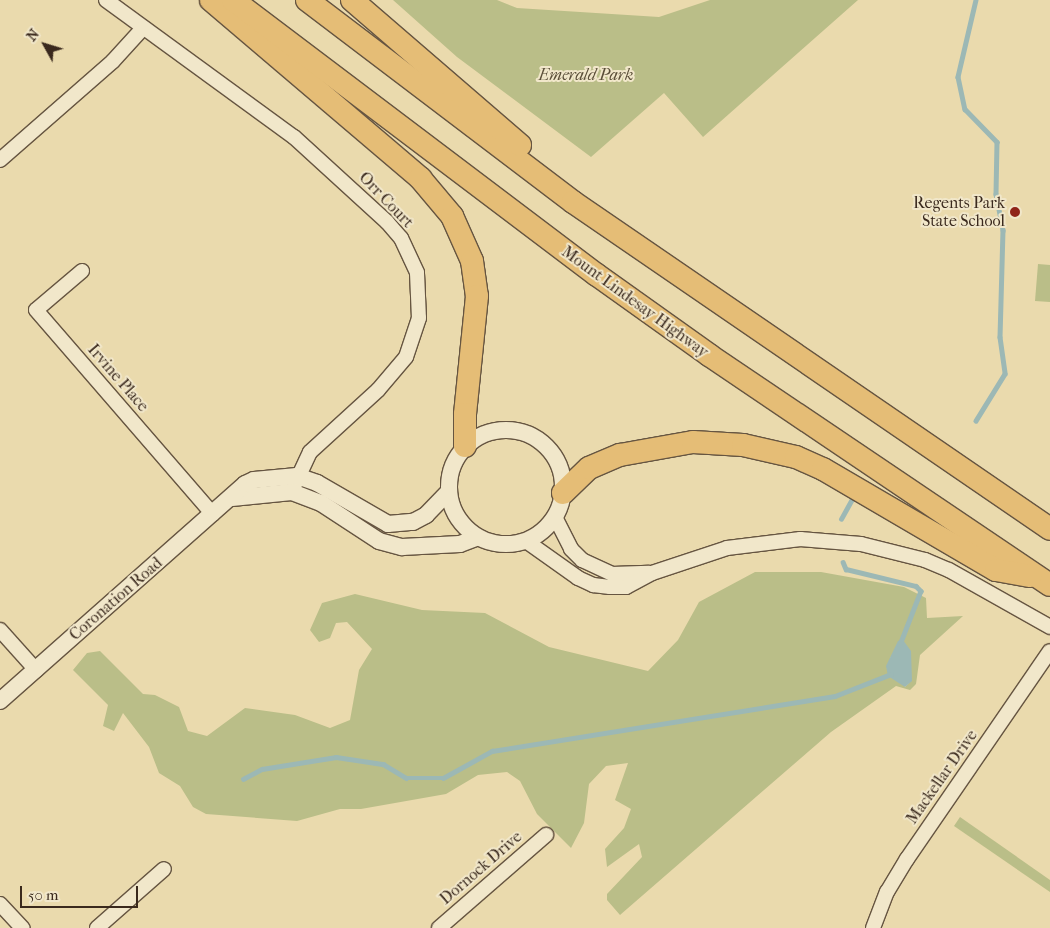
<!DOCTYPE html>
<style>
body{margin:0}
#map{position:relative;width:1050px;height:928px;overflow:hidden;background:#eadaad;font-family:"IM FELL French Canon",serif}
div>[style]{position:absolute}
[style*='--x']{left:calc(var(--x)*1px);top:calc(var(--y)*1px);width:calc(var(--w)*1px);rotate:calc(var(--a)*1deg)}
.green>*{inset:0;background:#babe88}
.water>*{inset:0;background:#9cb8b5}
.stream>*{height:4.5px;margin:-2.25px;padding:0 2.25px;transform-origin:2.25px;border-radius:2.25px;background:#9cb8b5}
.roads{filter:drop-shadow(1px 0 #665541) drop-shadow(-1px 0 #665541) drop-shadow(0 1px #665541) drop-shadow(0 -1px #665541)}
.minor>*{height:14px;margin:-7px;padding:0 7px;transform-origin:7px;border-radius:7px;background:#f1e7ca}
.tertiary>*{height:16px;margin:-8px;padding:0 8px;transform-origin:8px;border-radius:8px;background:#f1e7ca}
.tertiary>.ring{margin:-8px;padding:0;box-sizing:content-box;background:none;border:16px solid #f1e7ca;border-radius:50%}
.trunk>*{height:22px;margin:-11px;padding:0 11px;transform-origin:11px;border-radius:11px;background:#e5bd76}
.dots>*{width:14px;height:14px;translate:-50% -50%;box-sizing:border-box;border:2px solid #f1e7ca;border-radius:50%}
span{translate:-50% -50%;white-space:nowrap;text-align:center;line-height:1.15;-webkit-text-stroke:4px #f1e7ca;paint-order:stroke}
.park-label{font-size:16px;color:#5a4e38;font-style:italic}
.street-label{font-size:16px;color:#3a291d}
.poi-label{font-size:16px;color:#3a291d}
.right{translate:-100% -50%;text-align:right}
.north{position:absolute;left:20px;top:20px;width:50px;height:50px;-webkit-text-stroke:4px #f1e7ca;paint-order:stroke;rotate:309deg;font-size:14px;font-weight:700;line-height:20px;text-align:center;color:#3a291d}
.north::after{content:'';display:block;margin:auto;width:18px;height:22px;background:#3a291d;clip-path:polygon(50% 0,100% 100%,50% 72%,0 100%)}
.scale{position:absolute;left:20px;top:886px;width:118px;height:22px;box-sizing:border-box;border:2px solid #3a291d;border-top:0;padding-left:6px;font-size:15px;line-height:18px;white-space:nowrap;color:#3a291d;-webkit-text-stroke:4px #f1e7ca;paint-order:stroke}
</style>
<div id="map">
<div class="green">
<div style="clip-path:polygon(393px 0,497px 0,517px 8px,659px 17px,710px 0,858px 0,703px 137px,664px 93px,591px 157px,457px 57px)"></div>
<div style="clip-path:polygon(1038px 264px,1050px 265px,1050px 302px,1035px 301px)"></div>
<div style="clip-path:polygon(evenodd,755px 572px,821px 572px,904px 587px,926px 598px,927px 618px,963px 616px,920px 655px,916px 684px,910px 690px,896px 686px,831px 732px,620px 915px,607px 900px,607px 894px,642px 857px,639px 844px,607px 867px,605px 849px,624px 828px,631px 809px,615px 800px,628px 763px,606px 766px,589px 784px,584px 823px,571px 848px,537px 814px,520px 781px,507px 772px,478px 775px,446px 794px,361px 809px,340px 809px,297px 821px,206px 814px,193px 807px,180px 786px,159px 773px,149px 747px,123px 713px,114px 731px,103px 726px,108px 705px,73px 670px,87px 653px,100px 651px,143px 694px,155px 695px,179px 707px,188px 731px,207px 736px,245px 708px,295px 715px,330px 728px,350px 720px,359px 670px,372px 649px,347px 622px,336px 623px,330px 638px,319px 642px,310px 630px,322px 603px,355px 594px,422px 610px,485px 613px,549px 647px,648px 671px,678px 640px,699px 602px,755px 572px,896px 650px,911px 651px,911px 681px,905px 687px,890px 658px,896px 650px)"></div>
<div style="clip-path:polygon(960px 817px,1050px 880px,1050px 892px,954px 826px)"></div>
</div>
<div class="water">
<div style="clip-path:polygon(903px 640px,911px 651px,912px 681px,905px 687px,888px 676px,886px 666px,898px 641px)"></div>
</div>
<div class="stream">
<div style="--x:976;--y:0;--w:79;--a:103.2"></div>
<div style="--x:958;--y:77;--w:33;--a:78"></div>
<div style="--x:965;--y:109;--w:46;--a:45.9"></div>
<div style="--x:997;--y:142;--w:52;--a:91.1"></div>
<div style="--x:996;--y:194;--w:37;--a:79"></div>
<div style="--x:1003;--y:230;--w:107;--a:91.6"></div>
<div style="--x:1000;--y:337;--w:37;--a:82"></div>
<div style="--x:1005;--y:374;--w:55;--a:121.7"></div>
<div style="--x:841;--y:519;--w:23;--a:-61"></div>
<div style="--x:843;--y:562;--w:8;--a:67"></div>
<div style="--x:846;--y:569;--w:72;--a:13.7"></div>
<div style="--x:916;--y:586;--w:7;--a:45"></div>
<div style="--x:921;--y:591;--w:58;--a:111.3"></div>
<div style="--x:243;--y:779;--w:21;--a:-28"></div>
<div style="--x:262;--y:769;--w:75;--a:-9.2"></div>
<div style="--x:336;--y:757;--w:48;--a:8.5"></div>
<div style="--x:383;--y:764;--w:27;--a:31"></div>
<div style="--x:406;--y:778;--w:37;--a:0"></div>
<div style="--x:443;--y:778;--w:56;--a:-28.9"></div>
<div style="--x:492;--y:751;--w:347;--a:-9.1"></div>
<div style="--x:835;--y:696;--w:60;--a:-21.4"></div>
</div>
<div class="roads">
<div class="minor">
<div style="--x:106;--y:0;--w:233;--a:36.1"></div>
<div style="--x:294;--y:137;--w:126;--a:42.4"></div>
<div style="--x:387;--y:222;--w:21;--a:49"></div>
<div style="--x:401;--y:238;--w:38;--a:65"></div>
<div style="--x:417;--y:273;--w:45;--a:87.5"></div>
<div style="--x:419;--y:318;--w:41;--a:108.4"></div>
<div style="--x:406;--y:357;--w:43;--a:130.3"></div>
<div style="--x:378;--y:390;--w:92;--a:137.6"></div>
<div style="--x:310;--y:452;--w:38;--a:115"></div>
<div style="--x:0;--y:160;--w:150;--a:-41.2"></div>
<div style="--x:113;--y:61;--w:45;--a:-47.7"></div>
<div style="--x:82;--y:271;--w:60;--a:139.7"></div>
<div style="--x:36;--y:310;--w:270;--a:49.1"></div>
<div style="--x:555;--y:517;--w:36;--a:63"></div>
<div style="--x:571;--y:549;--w:16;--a:45"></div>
<div style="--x:582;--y:560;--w:33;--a:25"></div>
<div style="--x:612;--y:574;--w:37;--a:-2"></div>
<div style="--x:526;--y:541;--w:64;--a:35.4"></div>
<div style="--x:578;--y:578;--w:17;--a:25"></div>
<div style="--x:593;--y:585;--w:17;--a:7"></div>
<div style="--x:610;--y:587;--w:16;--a:0"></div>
<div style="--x:626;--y:587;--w:30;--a:-28"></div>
<div style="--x:652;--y:573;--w:79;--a:-18.4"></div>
<div style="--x:727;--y:548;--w:74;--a:-7"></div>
<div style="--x:800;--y:539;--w:61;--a:4.7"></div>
<div style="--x:861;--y:544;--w:66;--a:14"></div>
<div style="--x:925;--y:560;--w:26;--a:23"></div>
<div style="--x:949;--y:570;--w:116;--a:29.4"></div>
<div style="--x:0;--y:630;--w:54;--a:48"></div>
<div style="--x:0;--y:904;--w:33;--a:47"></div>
<div style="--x:97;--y:928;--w:89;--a:-41.4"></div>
<div style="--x:439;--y:928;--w:142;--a:-41"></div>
<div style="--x:873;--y:928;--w:39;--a:-69"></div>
<div style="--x:887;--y:892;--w:39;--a:-59"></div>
<div style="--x:907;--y:859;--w:252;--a:-55.5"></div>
</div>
<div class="tertiary">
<div class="ring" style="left:449px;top:430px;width:98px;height:98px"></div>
<div style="--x:232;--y:498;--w:60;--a:-5.7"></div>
<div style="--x:292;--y:492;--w:31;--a:21"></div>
<div style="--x:321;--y:503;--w:69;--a:33.2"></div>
<div style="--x:379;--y:541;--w:24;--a:15"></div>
<div style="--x:402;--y:547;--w:58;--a:-3"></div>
<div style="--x:460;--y:544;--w:19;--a:-21"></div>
<div style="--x:0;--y:701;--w:327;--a:-41.5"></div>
<div style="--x:245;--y:484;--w:10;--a:-24"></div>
<div style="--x:254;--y:480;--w:43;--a:-5.3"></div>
<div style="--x:297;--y:476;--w:21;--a:19"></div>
<div style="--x:317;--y:483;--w:82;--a:30"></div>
<div style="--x:388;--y:524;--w:25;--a:-5"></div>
<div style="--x:413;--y:522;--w:15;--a:-28"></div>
<div style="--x:426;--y:515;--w:32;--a:-46"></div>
</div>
<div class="trunk">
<div style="--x:211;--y:0;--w:275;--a:40.4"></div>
<div style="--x:420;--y:178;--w:50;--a:49.9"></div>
<div style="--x:452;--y:216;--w:49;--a:66"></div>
<div style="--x:472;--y:261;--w:35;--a:82"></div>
<div style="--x:477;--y:296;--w:119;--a:95.8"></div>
<div style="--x:465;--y:414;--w:32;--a:90"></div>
<div style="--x:233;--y:0;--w:456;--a:37.1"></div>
<div style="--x:597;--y:275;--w:138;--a:35.5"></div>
<div style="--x:709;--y:355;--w:411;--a:34"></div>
<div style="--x:307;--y:0;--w:334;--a:37.2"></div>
<div style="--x:573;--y:202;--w:578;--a:34.43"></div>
<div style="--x:352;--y:0;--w:222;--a:40.8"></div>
<div style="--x:563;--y:493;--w:36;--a:-44"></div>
<div style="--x:589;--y:468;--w:34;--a:-23"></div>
<div style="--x:620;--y:455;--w:74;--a:-10.1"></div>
<div style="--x:693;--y:442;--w:50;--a:3.4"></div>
<div style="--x:743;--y:445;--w:54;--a:12.8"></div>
<div style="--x:796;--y:457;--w:30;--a:24"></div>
<div style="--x:823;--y:469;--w:200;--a:30.3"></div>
<div style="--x:996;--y:570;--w:35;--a:10"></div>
</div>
</div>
<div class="dots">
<div style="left:1015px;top:212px;background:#8f2418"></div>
</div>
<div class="park-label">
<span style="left:586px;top:75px">Emerald Park</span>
</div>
<div class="street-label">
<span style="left:386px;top:200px;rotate:46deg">Orr Court</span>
<span style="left:635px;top:302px;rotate:36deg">Mount Lindesay Highway</span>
<span style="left:118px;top:378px;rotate:49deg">Irvine Place</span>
<span style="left:116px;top:599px;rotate:-41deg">Coronation Road</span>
<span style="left:942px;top:777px;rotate:-55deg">Mackellar Drive</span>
<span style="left:481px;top:868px;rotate:-41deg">Dornock Drive</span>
</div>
<div class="poi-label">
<span class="right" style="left:1005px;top:212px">Regents Park<br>State School</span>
</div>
<div class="north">N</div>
<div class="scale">50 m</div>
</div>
